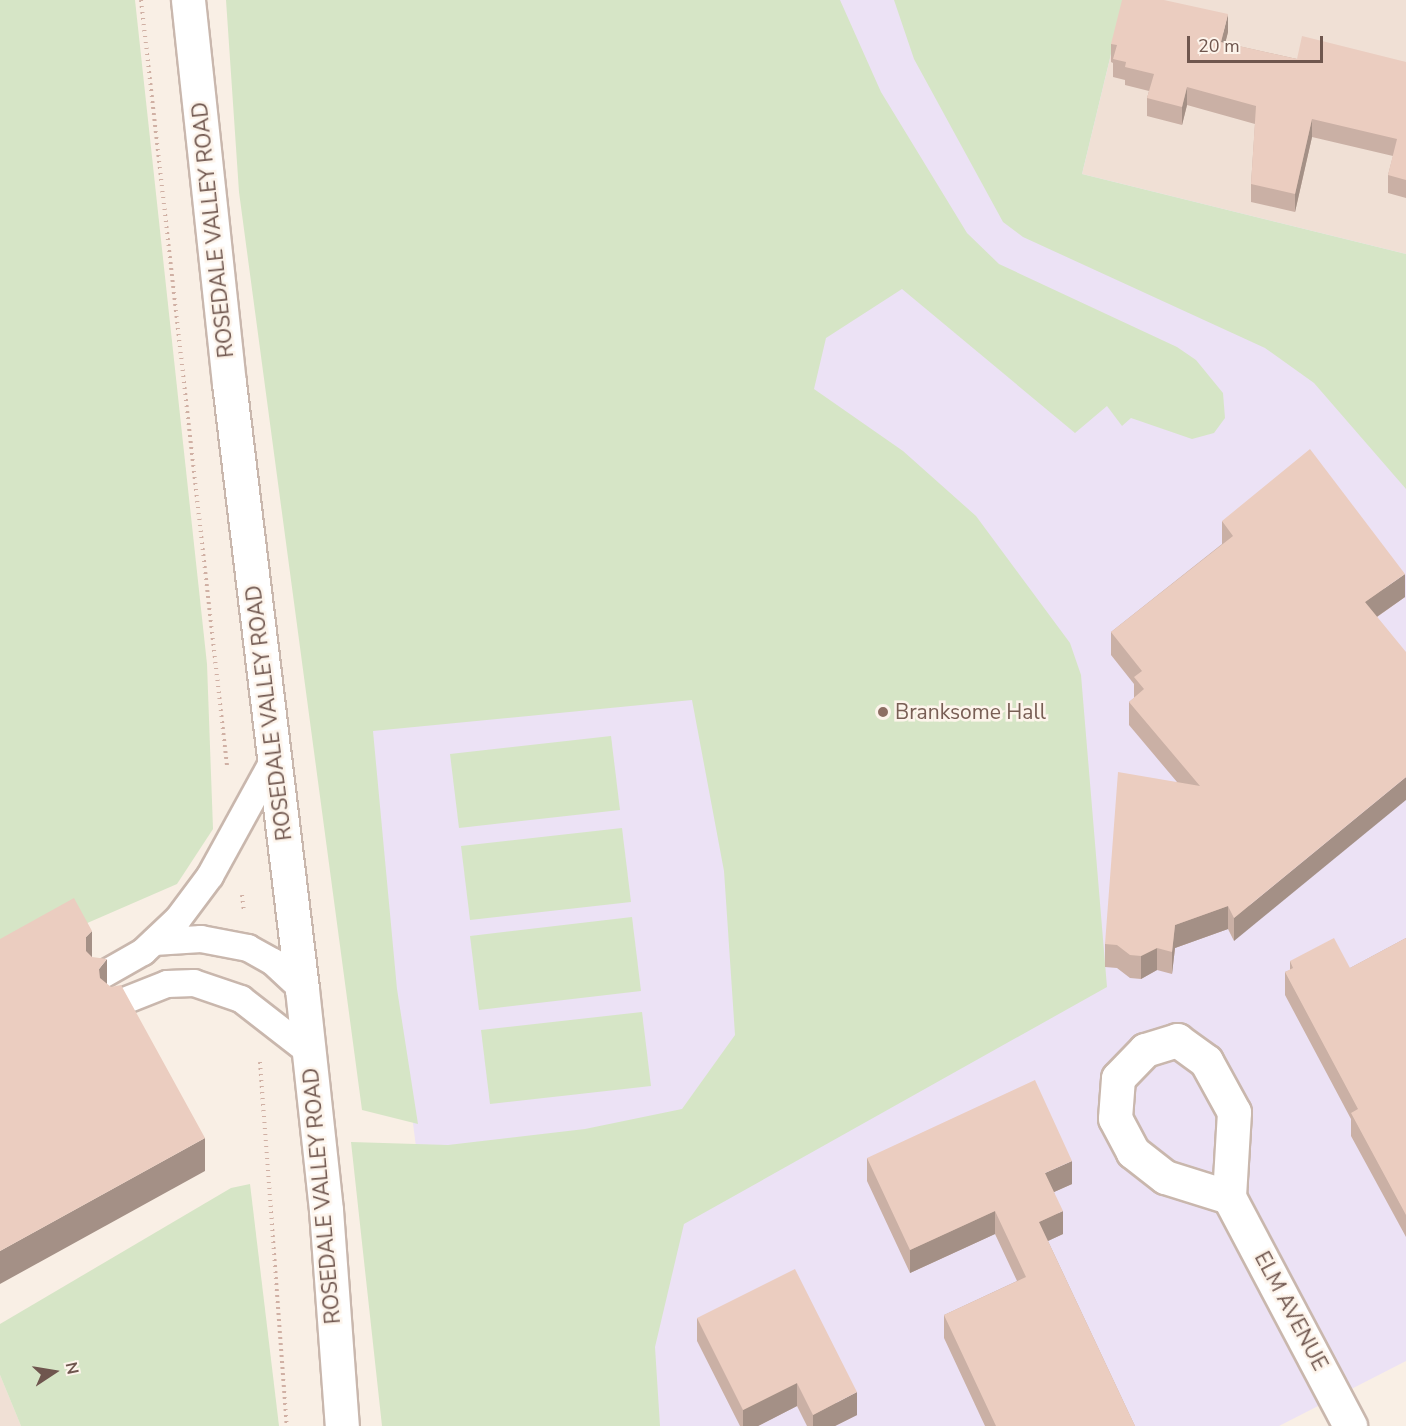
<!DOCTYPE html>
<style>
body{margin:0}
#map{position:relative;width:1406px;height:1426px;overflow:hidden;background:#f9efe5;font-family:"Nunito Sans",sans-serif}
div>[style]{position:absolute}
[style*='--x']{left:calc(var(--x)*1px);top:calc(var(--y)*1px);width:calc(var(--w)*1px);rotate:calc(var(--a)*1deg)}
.residential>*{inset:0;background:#f0e0d5}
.education>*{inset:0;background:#ece2f5}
.green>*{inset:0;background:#d6e5c6}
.path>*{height:4px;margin-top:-2px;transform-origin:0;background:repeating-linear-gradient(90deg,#d0b0a4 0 1.5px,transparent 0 6px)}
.roads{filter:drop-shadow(2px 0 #c9b7ad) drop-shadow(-2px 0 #c9b7ad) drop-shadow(0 2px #c9b7ad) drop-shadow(0 -2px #c9b7ad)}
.service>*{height:26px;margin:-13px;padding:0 13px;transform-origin:13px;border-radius:13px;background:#fff}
.minor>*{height:33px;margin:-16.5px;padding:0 16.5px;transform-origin:16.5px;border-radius:16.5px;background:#fff}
.tertiary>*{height:33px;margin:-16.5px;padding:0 16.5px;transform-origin:16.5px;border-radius:16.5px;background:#fff}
.wall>*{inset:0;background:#cab0a5}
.shaded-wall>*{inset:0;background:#a49086}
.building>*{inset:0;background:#ebcdc0}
.dots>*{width:16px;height:16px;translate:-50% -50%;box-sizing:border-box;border:3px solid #fdf4eb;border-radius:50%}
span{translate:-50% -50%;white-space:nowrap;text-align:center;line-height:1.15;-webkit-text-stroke:5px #fdf4eb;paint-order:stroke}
.street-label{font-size:21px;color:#6f564e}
.education-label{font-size:21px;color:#785e54}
.left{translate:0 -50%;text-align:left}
.north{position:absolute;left:24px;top:1342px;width:60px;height:60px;-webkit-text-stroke:4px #fdf4eb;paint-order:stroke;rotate:78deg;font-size:16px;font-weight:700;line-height:24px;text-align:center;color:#6f564e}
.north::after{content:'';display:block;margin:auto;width:21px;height:27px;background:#6f564e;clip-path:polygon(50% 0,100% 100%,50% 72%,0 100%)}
.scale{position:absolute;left:1187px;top:36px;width:136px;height:27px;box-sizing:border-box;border:3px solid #6f564e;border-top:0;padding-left:8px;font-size:18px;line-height:21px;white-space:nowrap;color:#6f564e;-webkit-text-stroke:4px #fdf4eb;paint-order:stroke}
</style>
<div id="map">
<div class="residential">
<div style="clip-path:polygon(1124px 0,1406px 0,1406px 254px,1082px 174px)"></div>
<div style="clip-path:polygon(0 1375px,21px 1426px,0 1426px)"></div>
</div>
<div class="education">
<div style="clip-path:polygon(268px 0,1124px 0,1082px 174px,1406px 254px,1406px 1361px,1279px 1426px,447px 1426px,419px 1170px)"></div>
</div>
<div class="green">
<div style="clip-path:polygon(0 0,135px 0,207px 664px,213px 829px,177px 884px,0 961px)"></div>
<div style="clip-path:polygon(226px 0,840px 0,881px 92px,967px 233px,999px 264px,1177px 347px,1196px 360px,1223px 393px,1225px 418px,1214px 433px,1192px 439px,1131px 418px,1122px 426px,1107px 406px,1075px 433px,902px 289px,826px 338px,814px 389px,903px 451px,976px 516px,1070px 643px,1081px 675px,1107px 987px,684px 1224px,655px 1347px,660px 1426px,382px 1426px,351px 1142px,448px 1145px,585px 1129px,682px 1109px,735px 1035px,724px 871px,692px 700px,373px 731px,397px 989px,418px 1124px,362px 1110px,239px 192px)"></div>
<div style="clip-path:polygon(894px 0,1124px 0,1082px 174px,1406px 254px,1406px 489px,1314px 383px,1265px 348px,1023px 237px,1003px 222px,914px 59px)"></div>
<div style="clip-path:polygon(611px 736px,620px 810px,459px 828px,450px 754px)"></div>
<div style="clip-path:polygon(622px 828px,631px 902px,470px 920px,461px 846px)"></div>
<div style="clip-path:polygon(632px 917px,641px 991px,479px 1010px,470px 936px)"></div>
<div style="clip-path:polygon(642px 1012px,651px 1086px,490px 1104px,481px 1030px)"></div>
<div style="clip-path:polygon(250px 1184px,279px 1426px,21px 1426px,0 1375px,0 1324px,231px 1188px)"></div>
</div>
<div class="path">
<div style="--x:141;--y:0;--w:770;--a:83.59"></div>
<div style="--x:242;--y:895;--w:16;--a:83"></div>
<div style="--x:260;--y:1062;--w:365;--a:85.8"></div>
</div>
<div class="roads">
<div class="service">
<div style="--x:154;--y:942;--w:47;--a:-3.7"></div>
<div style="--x:201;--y:939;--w:48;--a:10.8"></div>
<div style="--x:248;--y:948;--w:29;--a:29"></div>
<div style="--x:273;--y:962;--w:40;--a:43"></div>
<div style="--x:99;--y:977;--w:51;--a:-29.6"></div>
<div style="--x:143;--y:952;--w:48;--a:-43.3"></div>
<div style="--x:178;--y:919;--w:54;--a:-53.3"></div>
<div style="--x:210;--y:876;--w:135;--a:-61.2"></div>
<div style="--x:114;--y:1005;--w:57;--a:-21.6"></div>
<div style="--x:167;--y:984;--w:27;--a:-2"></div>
<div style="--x:194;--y:983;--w:50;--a:18.8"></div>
<div style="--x:241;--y:999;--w:86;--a:37.9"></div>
</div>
<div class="minor">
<div style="--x:1177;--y:1040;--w:36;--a:36"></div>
<div style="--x:1206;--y:1061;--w:58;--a:61.2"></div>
<div style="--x:1234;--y:1112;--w:85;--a:93.4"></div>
<div style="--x:1229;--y:1197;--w:67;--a:-162.6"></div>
<div style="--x:1165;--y:1177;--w:41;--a:-142"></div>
<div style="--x:1133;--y:1152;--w:38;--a:-118"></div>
<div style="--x:1115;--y:1118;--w:40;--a:-85.7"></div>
<div style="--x:1118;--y:1078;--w:39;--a:-46"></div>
<div style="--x:1145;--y:1050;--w:34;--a:-17"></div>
<div style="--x:1229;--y:1197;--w:259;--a:62.1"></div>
</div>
<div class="tertiary">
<div style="--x:188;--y:0;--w:385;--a:83.9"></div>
<div style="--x:229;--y:383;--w:610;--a:83.13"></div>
<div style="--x:302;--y:989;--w:222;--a:83.8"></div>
<div style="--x:326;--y:1210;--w:217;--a:85.8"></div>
</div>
</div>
<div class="wall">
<div style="clip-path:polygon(1228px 32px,1225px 43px,1297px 59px,1406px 62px,1406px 198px,1388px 193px,1388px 175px,1393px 156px,1312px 137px,1295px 212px,1251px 202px,1251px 184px,1255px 124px,1187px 105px,1182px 125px,1147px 116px,1147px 98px,1149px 91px,1125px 85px,1125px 80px,1113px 77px,1113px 63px,1111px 62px,1111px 44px)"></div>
<div style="clip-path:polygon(1222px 521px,1405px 597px,1377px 617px,1234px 941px,1228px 929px,1175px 948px,1172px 974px,1157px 970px,1141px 979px,1130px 978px,1117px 968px,1105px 967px,1105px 944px,1177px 782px,1129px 725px,1129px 702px,1134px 698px,1134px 684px,1111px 655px,1111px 632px,1222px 544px)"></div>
<div style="clip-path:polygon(1406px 938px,1406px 1237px,1351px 1136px,1351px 1119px,1285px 995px,1285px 972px,1290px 970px,1290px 961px,1350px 968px)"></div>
<div style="clip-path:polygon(867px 1158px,1072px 1184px,1054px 1192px,1063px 1234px,1048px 1241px,1135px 1426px,985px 1426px,944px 1338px,944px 1315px,1017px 1281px,995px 1234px,910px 1273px,867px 1181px)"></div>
<div style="clip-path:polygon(697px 1318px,857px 1415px,835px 1426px,807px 1426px,797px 1406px,758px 1426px,740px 1426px,697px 1341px)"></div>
</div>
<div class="shaded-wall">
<div style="clip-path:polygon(1228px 14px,1228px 32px,1221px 60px,1221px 42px)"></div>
<div style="clip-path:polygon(1187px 87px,1187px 105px,1182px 125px,1182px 107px)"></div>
<div style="clip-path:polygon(1312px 119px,1312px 137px,1295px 212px,1295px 194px)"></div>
<div style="clip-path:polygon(1405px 574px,1405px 597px,1365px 625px,1365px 602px)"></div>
<div style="clip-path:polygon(1406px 777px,1406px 800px,1234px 941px,1234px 918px)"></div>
<div style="clip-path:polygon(1228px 906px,1228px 929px,1175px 948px,1172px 974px,1172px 952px,1175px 925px)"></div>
<div style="clip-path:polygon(92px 931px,92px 964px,86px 970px,86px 937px)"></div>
<div style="clip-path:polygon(1157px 948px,1157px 970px,1141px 979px,1141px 956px)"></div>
<div style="clip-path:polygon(107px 959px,107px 992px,99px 1002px,99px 969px)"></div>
<div style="clip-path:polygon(205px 1138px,205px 1171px,0 1284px,0 1251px)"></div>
<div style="clip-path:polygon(1072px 1161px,1072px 1184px,1045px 1196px,1045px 1173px)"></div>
<div style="clip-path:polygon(995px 1211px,995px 1234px,910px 1273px,910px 1250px)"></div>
<div style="clip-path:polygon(1063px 1211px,1063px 1234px,1039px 1245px,1039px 1222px)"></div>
<div style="clip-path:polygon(797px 1383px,797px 1406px,758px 1426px,743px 1426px,743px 1410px)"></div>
<div style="clip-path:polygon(857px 1392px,857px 1415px,835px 1426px,813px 1426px,813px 1415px)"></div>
</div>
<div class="building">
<div style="clip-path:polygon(1122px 0,1164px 0,1228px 14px,1221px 42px,1297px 59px,1302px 36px,1406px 62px,1406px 180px,1388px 175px,1397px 139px,1312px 119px,1295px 194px,1251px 184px,1256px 106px,1187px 87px,1182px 107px,1147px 98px,1154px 74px,1125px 67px,1126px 62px,1113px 59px,1117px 45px,1111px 44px)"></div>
<div style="clip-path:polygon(1310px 449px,1405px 574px,1365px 602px,1406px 652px,1406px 777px,1234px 918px,1228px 906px,1175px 925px,1172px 952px,1157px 948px,1141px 956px,1130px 955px,1117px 945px,1105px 944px,1118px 772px,1200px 786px,1129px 702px,1144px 689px,1134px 677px,1142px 671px,1111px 632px,1233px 536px,1222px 521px)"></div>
<div style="clip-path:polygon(74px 898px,92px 931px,86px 937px,86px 951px,92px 957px,107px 959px,99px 969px,100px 978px,111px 987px,121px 985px,205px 1138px,0 1251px,0 939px)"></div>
<div style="clip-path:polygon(1334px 938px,1350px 968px,1406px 938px,1406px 1215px,1351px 1113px,1358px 1109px,1285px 972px,1293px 968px,1290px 961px)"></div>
<div style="clip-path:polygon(1035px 1080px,1072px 1161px,1045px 1173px,1063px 1211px,1039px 1222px,1135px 1426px,996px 1426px,944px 1315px,1026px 1277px,995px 1211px,910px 1250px,867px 1158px)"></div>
<div style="clip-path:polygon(795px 1269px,857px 1392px,813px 1415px,797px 1383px,743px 1410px,697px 1318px)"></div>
</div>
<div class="dots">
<div style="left:883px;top:712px;background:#8d6e63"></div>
</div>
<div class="street-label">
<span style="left:213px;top:230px;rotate:-96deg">ROSEDALE VALLEY ROAD</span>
<span style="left:269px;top:713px;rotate:-97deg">ROSEDALE VALLEY ROAD</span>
<span style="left:322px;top:1196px;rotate:-95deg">ROSEDALE VALLEY ROAD</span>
<span style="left:1291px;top:1311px;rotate:62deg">ELM AVENUE</span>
</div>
<div class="education-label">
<span class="left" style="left:895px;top:712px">Branksome Hall</span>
</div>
<div class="north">N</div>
<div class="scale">20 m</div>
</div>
